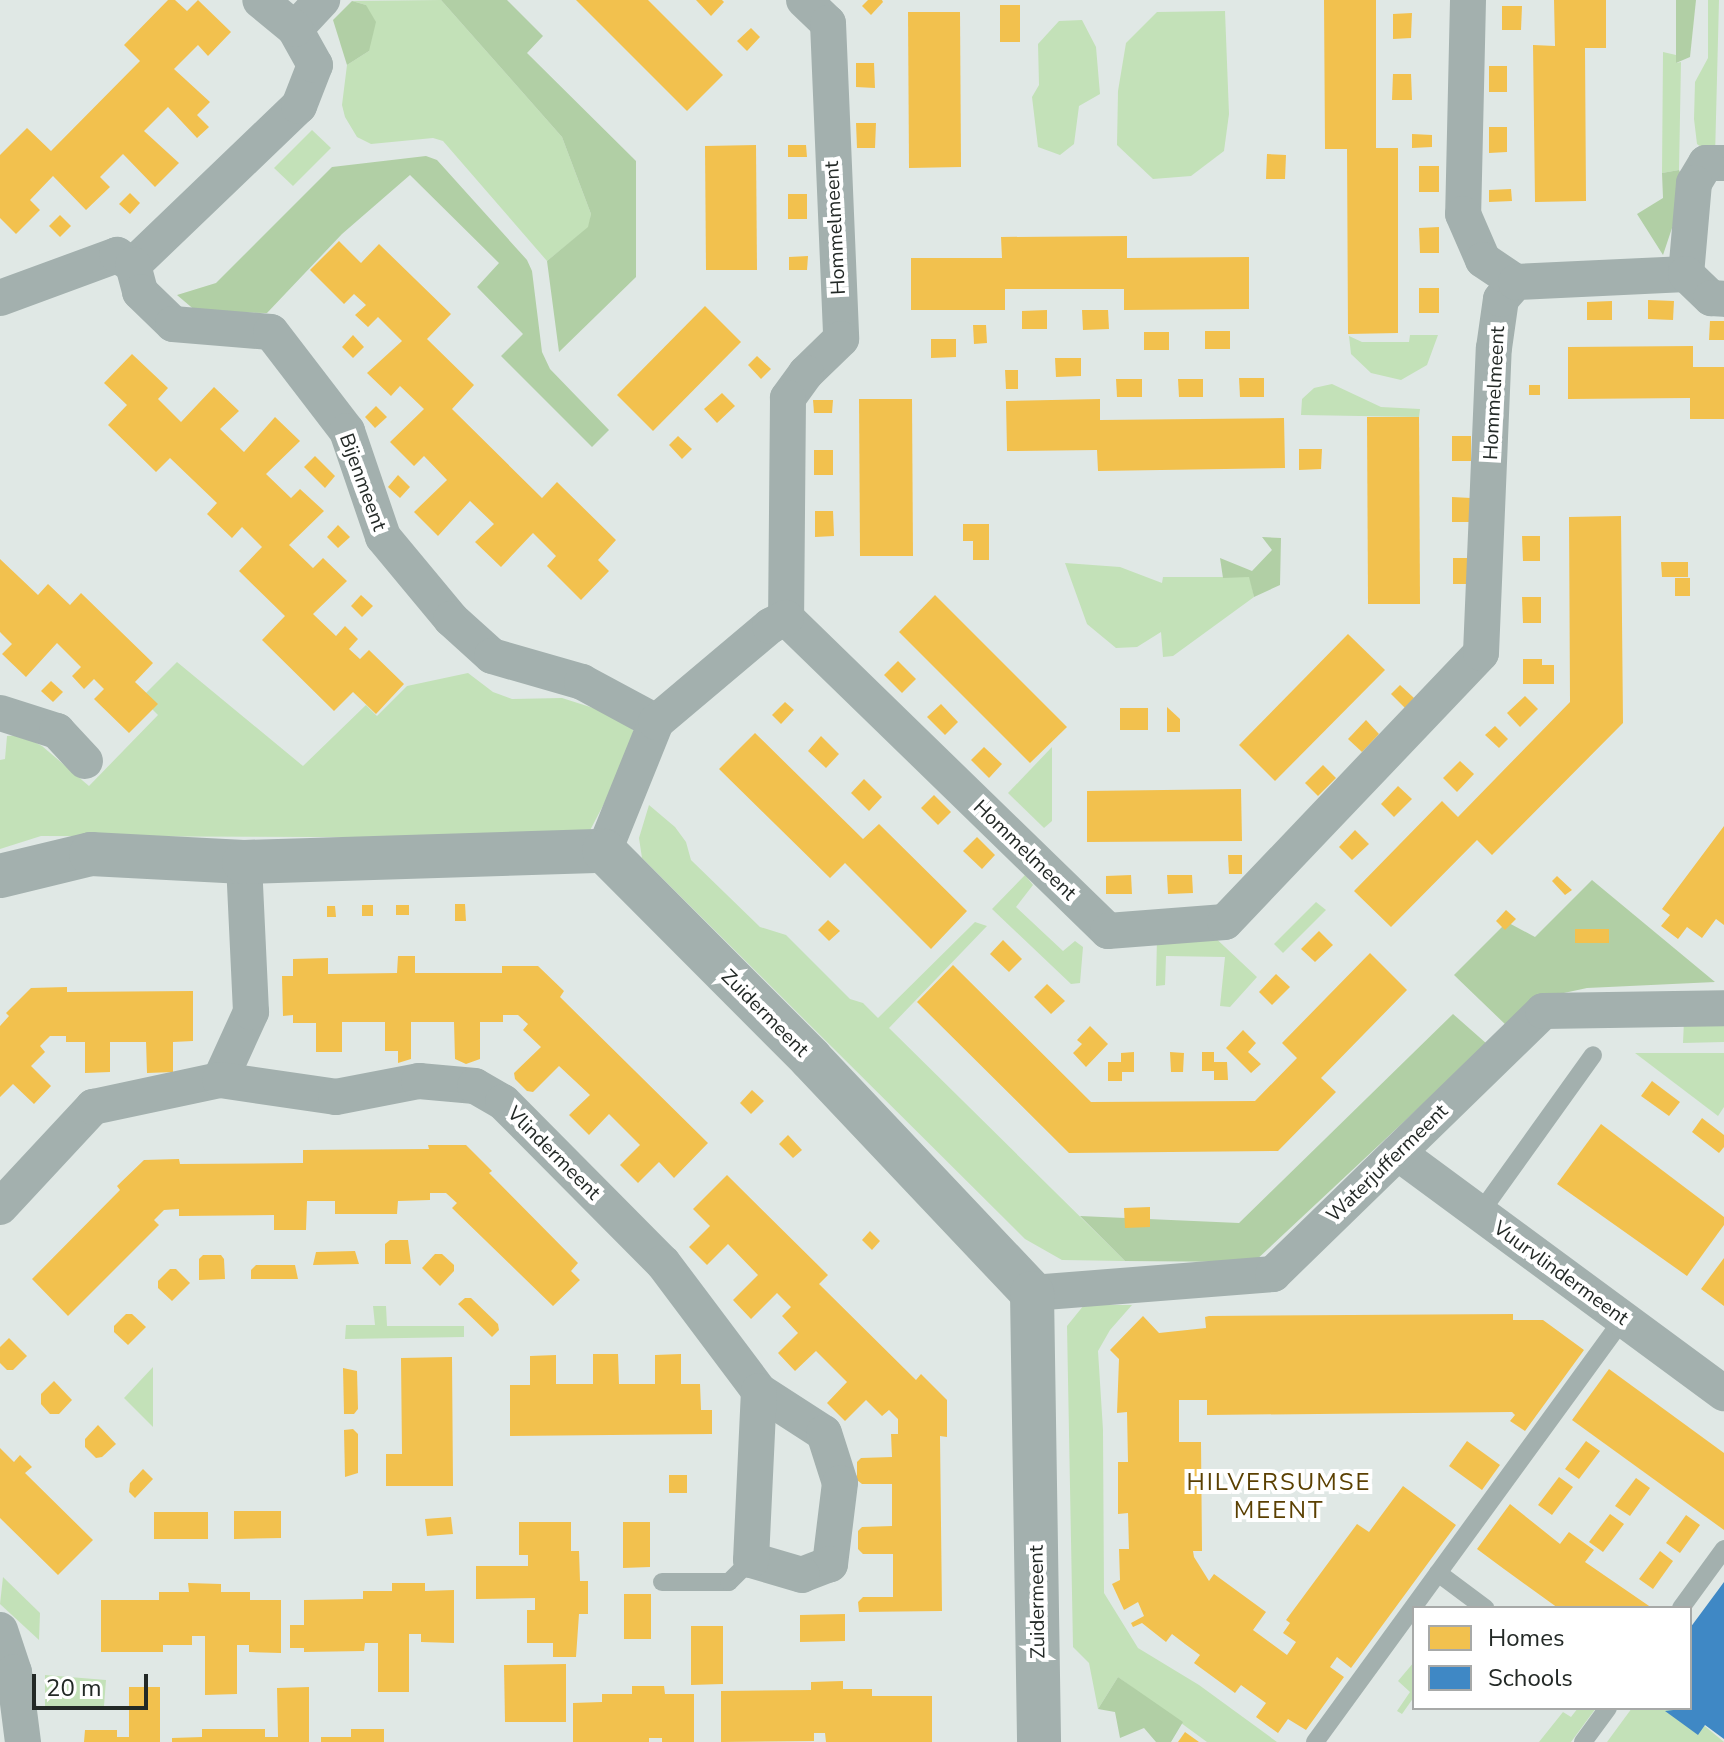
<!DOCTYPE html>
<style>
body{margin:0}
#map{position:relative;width:1724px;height:1742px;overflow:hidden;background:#e0e8e5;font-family:"Nunito Sans",sans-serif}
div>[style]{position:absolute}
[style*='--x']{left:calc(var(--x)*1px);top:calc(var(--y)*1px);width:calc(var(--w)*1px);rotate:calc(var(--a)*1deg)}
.green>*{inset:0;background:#c3e1b8}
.forest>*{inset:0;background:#b1cfa5}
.homes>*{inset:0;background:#f2c14e}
.schools>*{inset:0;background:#3f88c5}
.service>*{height:18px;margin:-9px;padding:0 9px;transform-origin:9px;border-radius:9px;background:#a3b0ae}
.minor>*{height:36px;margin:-18px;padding:0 18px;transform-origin:18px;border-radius:18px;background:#a3b0ae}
.tertiary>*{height:44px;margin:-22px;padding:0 22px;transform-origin:22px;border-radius:22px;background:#a3b0ae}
span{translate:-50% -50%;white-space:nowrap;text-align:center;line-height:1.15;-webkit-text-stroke:8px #fff;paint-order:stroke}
.street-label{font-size:20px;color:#232926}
.quarter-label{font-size:24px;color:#5b4002;letter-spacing:2px}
.legend{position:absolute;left:1412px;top:1606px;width:280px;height:104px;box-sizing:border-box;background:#fff;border:2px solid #a7a9a8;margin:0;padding:10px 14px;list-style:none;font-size:24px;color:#232926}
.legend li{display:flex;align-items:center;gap:16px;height:40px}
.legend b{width:40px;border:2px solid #a7a9a8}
.scale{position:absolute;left:32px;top:1674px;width:116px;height:36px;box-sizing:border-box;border:4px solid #232926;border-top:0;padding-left:10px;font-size:24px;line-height:28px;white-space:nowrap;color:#232926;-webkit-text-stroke:6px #fff;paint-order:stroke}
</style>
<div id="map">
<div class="green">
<div style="clip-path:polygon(441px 0,562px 137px,591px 214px,589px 227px,547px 261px,443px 141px,433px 138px,371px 144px,357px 137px,345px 117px,342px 105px,347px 65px,369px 51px,366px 5px,352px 1px)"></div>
<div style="clip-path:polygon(1708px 0,1719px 0,1715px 157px,1697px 144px,1694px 119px,1695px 82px,1708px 58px)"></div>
<div style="clip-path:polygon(1225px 11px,1229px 114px,1224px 151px,1191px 176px,1153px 179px,1117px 145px,1118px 91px,1126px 43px,1157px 12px)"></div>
<div style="clip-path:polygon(1082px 20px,1096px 47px,1100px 94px,1079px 106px,1074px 144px,1060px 155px,1038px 147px,1032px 97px,1039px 85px,1038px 44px,1059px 21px)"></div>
<div style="clip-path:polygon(1663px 52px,1676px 55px,1676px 63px,1681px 62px,1679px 170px,1662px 173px)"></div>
<div style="clip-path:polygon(312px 130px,331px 148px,293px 186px,274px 168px)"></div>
<div style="clip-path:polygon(1410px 335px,1438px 335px,1427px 365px,1401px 380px,1371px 373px,1351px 354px,1349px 336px,1362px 342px,1409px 342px)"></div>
<div style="clip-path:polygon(1332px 384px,1381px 407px,1420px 409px,1419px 417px,1301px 415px,1302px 399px,1314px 388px)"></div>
<div style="clip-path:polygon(1065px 563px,1120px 567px,1162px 583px,1163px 577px,1250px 577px,1254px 597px,1173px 656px,1163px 657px,1161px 632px,1137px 647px,1116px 648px,1087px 624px)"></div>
<div style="clip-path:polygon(177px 662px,303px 766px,366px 705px,377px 716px,407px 686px,468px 673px,493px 692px,512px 699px,562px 698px,609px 713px,630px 724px,635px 735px,627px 760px,586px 838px,41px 836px,0 849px,0 760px,5px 759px,7px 736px,21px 735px,42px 746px,89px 786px,158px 715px,141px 698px)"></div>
<div style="clip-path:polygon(1052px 747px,1052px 821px,1044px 828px,1008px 793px)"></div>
<div style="clip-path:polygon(649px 805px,675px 827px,686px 842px,691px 860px,760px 927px,786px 935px,850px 999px,863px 1003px,878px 1018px,975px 922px,987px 926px,889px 1028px,1125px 1261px,1062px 1260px,1025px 1239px,642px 858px,639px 838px)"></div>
<div style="clip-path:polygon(1025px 875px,1033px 885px,1016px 907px,1063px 951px,1075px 941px,1083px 947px,1080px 983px,1071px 984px,992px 909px)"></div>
<div style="clip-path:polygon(1316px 902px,1326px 910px,1283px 953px,1274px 944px)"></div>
<div style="clip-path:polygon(1209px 932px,1257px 977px,1230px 1007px,1220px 1006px,1225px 957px,1166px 956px,1165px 985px,1156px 986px,1157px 936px)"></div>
<div style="clip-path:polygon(1724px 1019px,1724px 1042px,1683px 1043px,1684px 1020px)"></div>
<div style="clip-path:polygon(1635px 1053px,1724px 1053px,1724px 1107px,1718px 1116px)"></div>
<div style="clip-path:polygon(1084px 1305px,1132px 1305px,1110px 1330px,1098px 1351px,1103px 1430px,1104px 1593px,1138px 1648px,1199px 1685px,1277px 1742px,1207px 1742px,1118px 1677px,1098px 1709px,1089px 1663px,1073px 1647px,1067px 1326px)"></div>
<div style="clip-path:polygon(373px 1306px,386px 1306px,387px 1326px,464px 1326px,464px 1337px,345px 1339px,346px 1325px,375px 1325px)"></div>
<div style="clip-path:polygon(153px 1367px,153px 1427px,124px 1398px)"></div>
<div style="clip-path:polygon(3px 1577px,40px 1613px,39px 1640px,0 1604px)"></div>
<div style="clip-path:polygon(1414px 1662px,1414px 1697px,1402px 1714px,1397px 1711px,1410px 1692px,1398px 1681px)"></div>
<div style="clip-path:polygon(45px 1675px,106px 1680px,104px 1706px,45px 1706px)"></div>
<div style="clip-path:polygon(1578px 1708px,1596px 1708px,1571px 1742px,1539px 1742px,1563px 1712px,1571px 1717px)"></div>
<div style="clip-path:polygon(1632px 1708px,1683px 1708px,1724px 1742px,1607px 1742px)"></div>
</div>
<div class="forest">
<div style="clip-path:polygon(441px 0,507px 0,543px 36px,527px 53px,636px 161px,636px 277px,559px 352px,547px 261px,588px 227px,591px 214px,562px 137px)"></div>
<div style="clip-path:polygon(1676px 0,1696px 0,1690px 57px,1676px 63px)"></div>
<div style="clip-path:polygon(352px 1px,366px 5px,376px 22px,369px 51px,347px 65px,333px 20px)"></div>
<div style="clip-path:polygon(426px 156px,437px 160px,527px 260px,532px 271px,542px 352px,550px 369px,609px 430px,592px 447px,501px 356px,523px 334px,477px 287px,499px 263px,410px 175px,342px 234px,267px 313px,197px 312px,177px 295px,216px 283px,332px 167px)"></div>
<div style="clip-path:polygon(1679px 170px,1686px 186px,1663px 255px,1637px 214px,1663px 198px,1662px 173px)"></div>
<div style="clip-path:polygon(1262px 537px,1281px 538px,1280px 585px,1254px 597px,1249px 577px,1223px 578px,1220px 558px,1252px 571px,1272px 550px)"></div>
<div style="clip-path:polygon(1592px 880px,1715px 982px,1587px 988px,1536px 999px,1507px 1026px,1454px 975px,1507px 922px,1535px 937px)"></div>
<div style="clip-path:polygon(1453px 1014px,1487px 1044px,1254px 1262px,1125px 1261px,1080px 1216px,1239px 1223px)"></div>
<div style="clip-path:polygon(1118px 1677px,1183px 1722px,1171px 1742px,1156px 1742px,1144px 1728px,1120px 1738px,1115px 1712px,1098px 1709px)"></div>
</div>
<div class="homes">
<div style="clip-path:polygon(168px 0,175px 0,187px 11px,198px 0,231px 32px,208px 56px,198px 45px,174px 69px,210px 102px,197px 115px,209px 127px,197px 138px,168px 107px,144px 131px,179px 163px,155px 187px,123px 154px,100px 177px,110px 187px,86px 210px,53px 176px,30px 200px,40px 210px,16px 234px,0 218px,0 155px,27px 128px,51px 151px,140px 61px,124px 45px)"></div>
<div style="clip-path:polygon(576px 0,648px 0,723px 75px,687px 111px)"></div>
<div style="clip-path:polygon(696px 0,722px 0,724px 2px,711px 16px)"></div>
<div style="clip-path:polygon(868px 0,882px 0,883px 2px,871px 15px,862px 6px)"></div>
<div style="clip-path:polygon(1324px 0,1376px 0,1376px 148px,1398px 148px,1398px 333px,1348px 334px,1347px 149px,1325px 149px)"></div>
<div style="clip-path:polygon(1554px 0,1606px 0,1606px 48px,1585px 48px,1586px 201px,1535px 202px,1533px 45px,1555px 46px)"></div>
<div style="clip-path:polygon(1000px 5px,1020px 5px,1020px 42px,1000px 42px)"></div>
<div style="clip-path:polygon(1502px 6px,1522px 6px,1521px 30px,1502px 30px)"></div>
<div style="clip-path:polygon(908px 12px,960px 12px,961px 167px,909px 168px)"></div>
<div style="clip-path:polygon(1412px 13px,1411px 38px,1393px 39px,1393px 14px)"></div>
<div style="clip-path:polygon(751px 28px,760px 37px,747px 51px,737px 41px)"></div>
<div style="clip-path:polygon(856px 63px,874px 63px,875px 88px,856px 87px)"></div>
<div style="clip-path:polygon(1489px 66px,1507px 66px,1507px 92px,1489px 92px)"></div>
<div style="clip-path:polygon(1393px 74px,1411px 74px,1412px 100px,1392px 100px)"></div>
<div style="clip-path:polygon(856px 123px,876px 123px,875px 148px,857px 148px)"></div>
<div style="clip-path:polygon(1489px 127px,1507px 127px,1507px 152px,1489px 153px)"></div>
<div style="clip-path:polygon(1412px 134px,1432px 135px,1432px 147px,1412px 148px)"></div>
<div style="clip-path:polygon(756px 145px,757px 270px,706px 270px,705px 146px)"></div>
<div style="clip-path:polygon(788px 145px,806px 145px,807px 157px,788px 157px)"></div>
<div style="clip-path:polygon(1267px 154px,1286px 155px,1285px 179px,1266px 179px)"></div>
<div style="clip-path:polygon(1419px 166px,1439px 166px,1439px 192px,1419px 192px)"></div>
<div style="clip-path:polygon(1511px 189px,1512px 201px,1489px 202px,1489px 190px)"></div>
<div style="clip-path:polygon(130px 193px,140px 203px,130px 214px,119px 204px)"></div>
<div style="clip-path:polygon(788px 194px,807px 194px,807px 219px,788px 219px)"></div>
<div style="clip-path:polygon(60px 215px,71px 226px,60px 237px,49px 226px)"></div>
<div style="clip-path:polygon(1439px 227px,1439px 253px,1420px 253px,1419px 228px)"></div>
<div style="clip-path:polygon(1127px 236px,1127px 258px,1249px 257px,1249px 309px,1124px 310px,1124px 289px,1005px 289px,1005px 310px,911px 310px,911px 258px,1002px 258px,1001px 237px)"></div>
<div style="clip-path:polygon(339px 241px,361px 263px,379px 244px,451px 314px,427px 339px,474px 385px,452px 409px,542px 498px,557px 482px,616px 540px,598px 560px,609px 571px,581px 600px,547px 566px,556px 556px,533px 533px,501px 567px,475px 542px,494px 524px,470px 501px,438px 536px,414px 512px,447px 480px,424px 456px,414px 466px,390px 442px,424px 409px,400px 386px,391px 396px,367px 373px,402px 341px,378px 317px,368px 327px,355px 315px,366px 305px,354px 294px,344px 304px,310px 270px)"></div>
<div style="clip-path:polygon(808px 256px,807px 270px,789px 270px,789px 257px)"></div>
<div style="clip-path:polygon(1419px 288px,1439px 288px,1439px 313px,1419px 313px)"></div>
<div style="clip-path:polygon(1648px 300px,1674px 301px,1673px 320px,1648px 319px)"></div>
<div style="clip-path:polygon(1612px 301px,1612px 320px,1587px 320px,1587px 302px)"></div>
<div style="clip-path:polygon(705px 306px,741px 342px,653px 431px,617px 395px)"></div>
<div style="clip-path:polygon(1047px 310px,1047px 329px,1022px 329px,1022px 311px)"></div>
<div style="clip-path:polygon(1082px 310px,1108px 310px,1109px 329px,1083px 330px)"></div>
<div style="clip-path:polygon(1710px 321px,1724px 321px,1724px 340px,1709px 340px)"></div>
<div style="clip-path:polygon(973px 325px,986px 325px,987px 343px,974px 344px)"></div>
<div style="clip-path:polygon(1205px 331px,1230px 331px,1230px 349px,1205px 349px)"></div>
<div style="clip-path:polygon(1144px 332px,1169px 332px,1169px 350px,1144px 350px)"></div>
<div style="clip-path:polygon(353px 335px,364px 347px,353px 358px,342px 347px)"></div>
<div style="clip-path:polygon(931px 339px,956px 339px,956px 357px,931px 358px)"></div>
<div style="clip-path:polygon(1693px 346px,1693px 367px,1724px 367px,1724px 419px,1690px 419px,1690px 398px,1568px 399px,1568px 347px)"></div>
<div style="clip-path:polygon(132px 354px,168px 388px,158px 399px,181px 422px,214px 387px,239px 411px,220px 429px,244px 452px,275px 417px,300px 441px,266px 474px,291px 498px,300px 489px,324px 511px,289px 545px,313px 568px,323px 558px,347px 581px,313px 614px,336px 636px,345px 626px,358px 639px,349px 649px,360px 659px,369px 650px,404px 684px,376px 714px,353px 692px,334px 711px,262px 640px,285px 616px,239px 571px,262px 547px,242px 527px,232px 538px,207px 514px,217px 503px,170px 458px,156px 472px,108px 425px,127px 405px,104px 383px)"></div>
<div style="clip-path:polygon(757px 356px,771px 369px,761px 379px,748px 365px)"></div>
<div style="clip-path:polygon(1055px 358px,1081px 358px,1081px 376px,1056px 377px)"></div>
<div style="clip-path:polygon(1005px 370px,1018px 370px,1018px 389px,1006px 389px)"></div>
<div style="clip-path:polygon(1239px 378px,1264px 378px,1264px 397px,1240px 397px)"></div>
<div style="clip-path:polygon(1116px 379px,1142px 379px,1142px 397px,1117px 397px)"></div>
<div style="clip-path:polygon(1178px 379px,1203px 379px,1203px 397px,1179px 397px)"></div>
<div style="clip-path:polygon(1529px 385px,1540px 385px,1540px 395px,1529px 395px)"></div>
<div style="clip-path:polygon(722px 393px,735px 406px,717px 423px,704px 409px)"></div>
<div style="clip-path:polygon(859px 399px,912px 399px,913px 556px,860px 556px)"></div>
<div style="clip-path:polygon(1100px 399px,1100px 420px,1284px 418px,1285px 468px,1098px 471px,1097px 450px,1007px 451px,1006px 401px)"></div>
<div style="clip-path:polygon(813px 400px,833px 400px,832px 413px,814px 413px)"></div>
<div style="clip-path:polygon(376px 406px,387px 417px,375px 428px,365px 417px)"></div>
<div style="clip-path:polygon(1367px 417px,1419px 417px,1420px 604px,1368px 604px)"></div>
<div style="clip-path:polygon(678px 436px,692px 449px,682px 459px,669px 445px)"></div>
<div style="clip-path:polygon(1452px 436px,1471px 436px,1471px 461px,1452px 461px)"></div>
<div style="clip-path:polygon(1299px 449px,1322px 449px,1321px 469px,1299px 470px)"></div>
<div style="clip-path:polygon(814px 450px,833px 450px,833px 475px,814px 475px)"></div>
<div style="clip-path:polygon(315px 456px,335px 476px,325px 488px,304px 467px)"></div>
<div style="clip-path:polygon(398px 475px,410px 487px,400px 498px,388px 487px)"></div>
<div style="clip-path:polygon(1452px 497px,1471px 498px,1471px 522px,1452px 522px)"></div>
<div style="clip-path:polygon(815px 511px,833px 511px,834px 536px,815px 537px)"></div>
<div style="clip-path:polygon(1621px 516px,1623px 723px,1492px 855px,1477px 840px,1391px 927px,1354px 891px,1442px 801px,1458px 817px,1570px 702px,1569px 517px)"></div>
<div style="clip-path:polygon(963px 524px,989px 524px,989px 560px,973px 560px,973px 541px,963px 541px)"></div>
<div style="clip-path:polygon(338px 525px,350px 537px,338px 548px,327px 537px)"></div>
<div style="clip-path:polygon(1522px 536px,1540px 536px,1540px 561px,1523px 561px)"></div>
<div style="clip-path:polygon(1453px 558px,1472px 558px,1472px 584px,1453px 584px)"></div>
<div style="clip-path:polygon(0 559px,38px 595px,48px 584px,70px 605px,81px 593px,153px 663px,135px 682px,158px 704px,129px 733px,94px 699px,104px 689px,94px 679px,84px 689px,72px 676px,81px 667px,57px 643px,26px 677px,2px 654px,12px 644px,0 632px)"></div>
<div style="clip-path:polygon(1661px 562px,1688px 562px,1688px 577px,1662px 577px)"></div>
<div style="clip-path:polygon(1675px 578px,1690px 578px,1690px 596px,1675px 596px)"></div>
<div style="clip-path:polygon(361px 595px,373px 606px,362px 617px,351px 606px)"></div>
<div style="clip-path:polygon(935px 595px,1067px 727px,1030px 763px,899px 632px)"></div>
<div style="clip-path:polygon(1522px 597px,1541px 597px,1541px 623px,1523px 623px)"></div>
<div style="clip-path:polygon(1348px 634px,1385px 670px,1275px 781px,1239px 745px)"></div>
<div style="clip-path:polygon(1523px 659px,1542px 659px,1542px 665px,1554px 665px,1554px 684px,1523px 684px)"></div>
<div style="clip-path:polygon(898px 661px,916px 679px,902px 693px,884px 675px)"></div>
<div style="clip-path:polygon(51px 681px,63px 692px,53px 702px,41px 691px)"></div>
<div style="clip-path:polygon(1400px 685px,1414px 698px,1405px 708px,1391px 694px)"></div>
<div style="clip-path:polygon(1525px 696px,1538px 709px,1520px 727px,1507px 713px)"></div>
<div style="clip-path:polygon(785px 702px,794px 710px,781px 724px,772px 715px)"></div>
<div style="clip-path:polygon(941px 704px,958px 722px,945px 735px,927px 717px)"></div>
<div style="clip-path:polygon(1167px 707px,1180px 719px,1180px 732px,1167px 732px)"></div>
<div style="clip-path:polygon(1120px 708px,1148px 708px,1148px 730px,1120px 730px)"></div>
<div style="clip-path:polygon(1366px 720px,1379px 734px,1362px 752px,1348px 739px)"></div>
<div style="clip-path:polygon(1495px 726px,1508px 739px,1499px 748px,1485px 735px)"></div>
<div style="clip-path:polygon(755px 733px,863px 839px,879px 824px,967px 911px,931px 949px,845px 863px,830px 878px,719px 769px)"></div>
<div style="clip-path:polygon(821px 736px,839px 754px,826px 768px,808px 751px)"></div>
<div style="clip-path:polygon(984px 747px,1002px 764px,989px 778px,971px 760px)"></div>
<div style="clip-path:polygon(1460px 761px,1474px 774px,1457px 792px,1443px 778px)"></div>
<div style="clip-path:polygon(1323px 765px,1336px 778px,1318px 796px,1305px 783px)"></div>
<div style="clip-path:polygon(864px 779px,882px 797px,869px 811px,851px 793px)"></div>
<div style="clip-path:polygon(1398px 786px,1412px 799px,1394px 817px,1381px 804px)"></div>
<div style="clip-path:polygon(1241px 789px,1242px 841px,1087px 842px,1087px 791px)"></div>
<div style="clip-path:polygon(934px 795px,951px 812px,938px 825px,921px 808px)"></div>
<div style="clip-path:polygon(1724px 826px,1724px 925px,1716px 919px,1702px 938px,1687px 927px,1678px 939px,1661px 926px,1670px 915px,1662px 909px)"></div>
<div style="clip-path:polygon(1355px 830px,1369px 844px,1352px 860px,1339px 847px)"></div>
<div style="clip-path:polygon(977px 837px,995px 855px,982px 869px,963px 851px)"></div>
<div style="clip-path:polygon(1228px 855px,1242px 855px,1242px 874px,1229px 874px)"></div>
<div style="clip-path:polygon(1131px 875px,1132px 894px,1106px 894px,1106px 876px)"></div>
<div style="clip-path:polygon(1167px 875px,1192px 875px,1193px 893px,1168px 894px)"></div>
<div style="clip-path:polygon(1557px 876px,1572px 890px,1565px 895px,1552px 881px)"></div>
<div style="clip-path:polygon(455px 904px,465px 904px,466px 921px,455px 921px)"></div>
<div style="clip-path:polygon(362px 905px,373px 905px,373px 916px,362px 916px)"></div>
<div style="clip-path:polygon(396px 905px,409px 905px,409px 915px,396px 915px)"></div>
<div style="clip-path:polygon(327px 906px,335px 906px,336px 917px,327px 917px)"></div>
<div style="clip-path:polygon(1506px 910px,1516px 919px,1505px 930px,1496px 921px)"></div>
<div style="clip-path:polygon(828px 920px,840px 931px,829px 941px,818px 930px)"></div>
<div style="clip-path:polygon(1575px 929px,1609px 929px,1609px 943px,1575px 943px)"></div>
<div style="clip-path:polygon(1319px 931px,1333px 945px,1315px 962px,1301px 949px)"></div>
<div style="clip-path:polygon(1003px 940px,1022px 959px,1009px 972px,990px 954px)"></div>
<div style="clip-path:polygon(1370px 953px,1407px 990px,1321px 1078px,1336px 1092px,1278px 1151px,1069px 1153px,917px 1002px,953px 965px,1091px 1102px,1255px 1101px,1297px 1058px,1282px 1043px)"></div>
<div style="clip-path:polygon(398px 956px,415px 956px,415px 973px,502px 973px,502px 966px,538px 966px,564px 991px,560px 997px,708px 1143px,674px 1178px,659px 1162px,638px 1183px,620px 1165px,640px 1145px,609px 1114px,589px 1135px,569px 1115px,590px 1095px,559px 1066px,533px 1092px,527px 1091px,515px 1079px,514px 1073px,541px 1047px,523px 1030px,528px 1024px,518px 1015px,503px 1015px,503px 1022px,480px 1022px,480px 1059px,466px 1064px,455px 1059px,454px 1022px,411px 1022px,411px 1059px,398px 1063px,398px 1051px,385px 1051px,385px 1022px,342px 1022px,342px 1052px,316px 1052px,316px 1023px,293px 1023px,293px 1015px,283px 1016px,282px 976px,293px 976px,293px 959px,328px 958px,328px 974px,397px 973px)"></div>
<div style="clip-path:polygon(1276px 974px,1290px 987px,1272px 1005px,1259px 992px)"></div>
<div style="clip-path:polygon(1047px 984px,1065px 1001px,1051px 1014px,1034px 997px)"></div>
<div style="clip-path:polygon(67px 987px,67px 992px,193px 991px,193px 1041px,173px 1042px,173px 1072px,147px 1073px,146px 1042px,110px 1042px,110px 1072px,85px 1073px,85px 1042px,66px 1042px,66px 1036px,50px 1036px,40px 1046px,45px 1052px,31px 1066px,51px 1086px,34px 1104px,13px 1084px,0 1097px,0 1026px,9px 1016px,6px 1013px,31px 988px)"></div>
<div style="clip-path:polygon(1090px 1026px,1108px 1044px,1086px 1067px,1073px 1053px,1082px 1044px,1077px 1040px)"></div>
<div style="clip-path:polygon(1243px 1030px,1256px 1043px,1248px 1052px,1261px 1064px,1251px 1073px,1226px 1048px)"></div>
<div style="clip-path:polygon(1134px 1052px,1134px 1072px,1122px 1072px,1122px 1081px,1108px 1081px,1108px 1062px,1121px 1062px,1121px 1053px)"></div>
<div style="clip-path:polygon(1170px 1052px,1184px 1053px,1183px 1072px,1171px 1072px)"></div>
<div style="clip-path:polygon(1202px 1052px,1214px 1052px,1214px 1062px,1227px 1062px,1228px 1080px,1214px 1080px,1214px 1071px,1202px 1071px)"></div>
<div style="clip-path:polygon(1652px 1081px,1680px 1102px,1669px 1116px,1641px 1096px)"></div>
<div style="clip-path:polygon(752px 1090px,764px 1101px,751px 1114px,740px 1103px)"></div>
<div style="clip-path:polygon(1702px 1118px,1724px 1135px,1724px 1147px,1719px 1153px,1692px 1132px)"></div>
<div style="clip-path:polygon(1601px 1124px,1724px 1217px,1724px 1225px,1687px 1276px,1557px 1184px)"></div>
<div style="clip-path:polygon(788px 1135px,802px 1150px,793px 1158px,779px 1144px)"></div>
<div style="clip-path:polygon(428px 1145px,466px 1145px,492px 1171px,489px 1173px,578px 1263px,571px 1271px,580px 1280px,553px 1306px,452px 1208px,457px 1203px,446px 1193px,430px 1193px,430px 1200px,398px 1201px,397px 1214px,335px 1214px,335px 1201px,307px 1201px,306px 1230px,274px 1230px,274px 1215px,179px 1216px,179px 1209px,164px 1210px,154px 1220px,159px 1225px,68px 1316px,32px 1279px,120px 1190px,117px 1186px,144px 1160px,179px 1159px,180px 1164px,303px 1163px,303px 1150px,429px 1149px)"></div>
<div style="clip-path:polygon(727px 1175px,828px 1275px,819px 1284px,916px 1380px,921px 1374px,947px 1400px,947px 1437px,940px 1436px,942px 1611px,859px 1612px,858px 1602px,863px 1597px,893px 1597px,893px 1554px,863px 1554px,858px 1549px,858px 1531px,862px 1527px,892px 1526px,892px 1484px,862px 1484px,857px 1480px,857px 1462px,861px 1458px,892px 1457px,891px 1434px,898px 1434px,898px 1419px,889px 1410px,882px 1416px,866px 1400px,845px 1421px,827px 1403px,847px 1382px,816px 1351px,795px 1371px,778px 1353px,798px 1333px,782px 1316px,791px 1307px,777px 1293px,751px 1319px,733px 1300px,758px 1275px,728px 1244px,707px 1265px,689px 1247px,710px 1226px,693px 1209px)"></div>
<div style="clip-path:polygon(1150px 1207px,1150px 1227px,1125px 1228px,1124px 1208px)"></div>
<div style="clip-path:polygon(870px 1231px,880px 1241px,872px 1250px,862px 1240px)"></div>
<div style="clip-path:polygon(390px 1240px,408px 1240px,411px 1264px,385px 1264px,385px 1244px)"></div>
<div style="clip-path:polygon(355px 1251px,359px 1264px,313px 1265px,316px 1252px)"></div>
<div style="clip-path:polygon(435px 1254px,442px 1254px,454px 1265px,454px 1271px,440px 1286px,422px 1268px)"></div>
<div style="clip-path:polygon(203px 1255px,221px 1255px,224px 1259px,225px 1279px,199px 1280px,199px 1259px)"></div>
<div style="clip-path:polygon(1724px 1258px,1724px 1306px,1701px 1289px)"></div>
<div style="clip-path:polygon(256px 1265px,295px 1265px,298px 1279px,251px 1279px,251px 1270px)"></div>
<div style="clip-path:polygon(170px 1269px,176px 1269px,190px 1283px,172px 1301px,158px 1288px,158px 1281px)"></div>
<div style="clip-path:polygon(465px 1298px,471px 1298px,498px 1324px,499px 1330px,492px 1337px,458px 1304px)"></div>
<div style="clip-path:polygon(126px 1314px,132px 1314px,146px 1327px,128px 1345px,114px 1332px,114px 1326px)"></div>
<div style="clip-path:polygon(1513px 1314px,1513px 1320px,1543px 1320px,1584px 1350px,1525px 1431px,1510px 1421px,1515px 1415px,1512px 1412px,1207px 1415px,1207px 1400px,1179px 1400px,1179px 1442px,1201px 1442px,1202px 1551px,1193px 1551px,1194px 1557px,1209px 1581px,1214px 1574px,1266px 1612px,1253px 1630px,1287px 1655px,1296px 1642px,1283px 1633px,1290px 1623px,1286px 1620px,1357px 1524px,1369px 1532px,1403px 1486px,1456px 1525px,1351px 1668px,1337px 1657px,1330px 1667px,1344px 1677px,1306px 1730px,1288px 1719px,1278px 1733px,1256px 1717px,1266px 1703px,1241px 1685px,1235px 1693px,1194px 1663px,1200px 1655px,1185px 1644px,1172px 1634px,1166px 1642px,1142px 1623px,1133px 1627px,1131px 1623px,1144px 1616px,1138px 1602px,1124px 1610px,1112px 1584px,1120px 1580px,1119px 1549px,1129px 1549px,1128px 1513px,1118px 1514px,1118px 1462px,1128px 1462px,1127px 1412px,1117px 1413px,1119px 1359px,1110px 1350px,1143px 1316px,1159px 1333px,1206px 1328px,1205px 1317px,1209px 1316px)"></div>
<div style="clip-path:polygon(9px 1338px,27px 1356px,13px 1370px,7px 1370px,0 1363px,0 1347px)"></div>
<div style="clip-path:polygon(593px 1354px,618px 1354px,619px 1384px,655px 1384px,655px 1355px,681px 1354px,681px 1384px,700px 1384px,701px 1410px,712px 1410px,712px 1434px,510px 1436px,510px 1385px,530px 1385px,530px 1356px,556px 1355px,556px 1384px,593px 1384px)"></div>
<div style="clip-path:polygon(452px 1357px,453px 1486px,386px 1486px,386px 1454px,402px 1454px,401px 1358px)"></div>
<div style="clip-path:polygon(343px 1368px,357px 1371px,358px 1409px,354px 1414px,344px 1414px)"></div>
<div style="clip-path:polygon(1609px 1369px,1724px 1453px,1724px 1530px,1572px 1420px)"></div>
<div style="clip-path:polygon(54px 1381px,72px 1400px,59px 1414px,50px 1414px,41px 1404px,41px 1394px)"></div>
<div style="clip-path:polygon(98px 1425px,116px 1444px,102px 1457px,96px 1458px,85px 1447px,85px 1439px)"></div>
<div style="clip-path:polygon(353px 1429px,358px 1434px,358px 1473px,345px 1477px,344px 1430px)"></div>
<div style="clip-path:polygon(1467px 1441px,1500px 1465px,1482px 1490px,1449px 1466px)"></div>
<div style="clip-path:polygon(1586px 1441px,1600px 1451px,1579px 1479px,1565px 1469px)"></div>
<div style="clip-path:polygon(0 1448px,14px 1462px,20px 1455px,32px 1467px,25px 1473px,93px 1540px,58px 1575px,0 1518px)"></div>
<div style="clip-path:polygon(143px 1469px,153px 1479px,135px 1498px,129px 1492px,130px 1483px)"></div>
<div style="clip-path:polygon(669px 1475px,687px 1475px,687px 1493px,669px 1493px)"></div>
<div style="clip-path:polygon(1559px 1477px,1573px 1487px,1552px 1515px,1538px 1505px)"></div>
<div style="clip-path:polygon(1636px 1478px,1650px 1488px,1630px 1516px,1615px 1506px)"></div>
<div style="clip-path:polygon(1510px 1504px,1560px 1544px,1569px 1532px,1594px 1550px,1585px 1562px,1652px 1608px,1558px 1608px,1504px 1569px,1477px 1549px)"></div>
<div style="clip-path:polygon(234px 1511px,281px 1511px,281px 1538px,234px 1539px)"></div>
<div style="clip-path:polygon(154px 1512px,208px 1512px,208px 1539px,154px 1539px)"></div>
<div style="clip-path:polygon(1610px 1514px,1624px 1524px,1603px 1552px,1589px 1542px)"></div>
<div style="clip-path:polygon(1686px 1515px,1700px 1525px,1680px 1553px,1666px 1543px)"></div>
<div style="clip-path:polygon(451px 1517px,453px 1534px,427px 1536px,425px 1519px)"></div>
<div style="clip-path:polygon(519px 1522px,571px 1522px,571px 1551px,579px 1551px,580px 1581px,588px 1581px,588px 1614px,579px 1614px,576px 1657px,553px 1657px,553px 1643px,527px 1643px,527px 1610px,535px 1610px,535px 1598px,476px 1599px,476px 1566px,528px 1566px,528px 1555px,519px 1555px)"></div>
<div style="clip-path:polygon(623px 1522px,650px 1522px,650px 1567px,623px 1568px)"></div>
<div style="clip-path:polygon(1660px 1551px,1673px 1561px,1653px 1589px,1639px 1579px)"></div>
<div style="clip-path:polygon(188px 1583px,221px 1584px,221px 1592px,250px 1592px,250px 1600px,281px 1600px,281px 1653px,249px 1652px,249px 1645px,237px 1645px,237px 1694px,205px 1695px,205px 1636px,192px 1636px,192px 1645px,163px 1645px,163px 1652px,101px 1652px,101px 1600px,159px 1600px,159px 1592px,189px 1592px)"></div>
<div style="clip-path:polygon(392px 1583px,425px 1583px,425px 1591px,454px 1590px,454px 1643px,421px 1642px,421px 1634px,409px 1634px,409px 1692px,378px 1692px,378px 1643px,365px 1643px,364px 1651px,304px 1652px,304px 1648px,290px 1648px,290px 1625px,304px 1625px,304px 1600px,363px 1599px,363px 1591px,392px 1591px)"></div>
<div style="clip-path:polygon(624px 1594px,651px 1594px,651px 1639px,624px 1639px)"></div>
<div style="clip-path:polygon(845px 1614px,845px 1641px,800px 1642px,800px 1615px)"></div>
<div style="clip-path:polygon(691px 1626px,723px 1626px,723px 1684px,691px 1685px)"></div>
<div style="clip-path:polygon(566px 1664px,566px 1722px,505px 1722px,504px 1665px)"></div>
<div style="clip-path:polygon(843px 1681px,843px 1689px,872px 1689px,872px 1696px,932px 1696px,932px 1742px,826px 1742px,825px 1733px,814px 1733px,814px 1741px,721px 1742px,721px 1691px,811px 1690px,811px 1682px)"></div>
<div style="clip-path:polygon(632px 1686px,664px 1686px,665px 1694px,694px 1694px,694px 1742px,662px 1742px,662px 1738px,649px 1738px,649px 1742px,573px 1742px,573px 1703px,602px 1702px,602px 1694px,632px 1694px)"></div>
<div style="clip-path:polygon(129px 1687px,160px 1687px,160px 1742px,84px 1742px,85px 1730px,117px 1730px,117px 1737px,129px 1737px)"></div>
<div style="clip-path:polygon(309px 1687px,309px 1742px,172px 1742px,172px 1738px,202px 1737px,202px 1729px,265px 1729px,265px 1737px,278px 1737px,277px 1688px)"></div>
<div style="clip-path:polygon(351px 1729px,384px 1729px,384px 1742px,321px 1742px,321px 1737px,351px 1737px)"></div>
<div style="clip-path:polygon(1185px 1732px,1199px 1742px,1178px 1742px)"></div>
</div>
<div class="schools">
<div style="clip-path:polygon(1724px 1582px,1724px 1739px,1705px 1725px,1698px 1735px,1665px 1711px,1690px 1708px,1690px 1628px)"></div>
</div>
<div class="service">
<div style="--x:1480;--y:1213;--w:194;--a:-54.4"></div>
<div style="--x:1438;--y:1573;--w:59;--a:36.7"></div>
<div style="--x:662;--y:1582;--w:67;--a:0"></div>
<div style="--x:729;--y:1582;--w:31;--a:-45"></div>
<div style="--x:1681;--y:1608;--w:73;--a:-53.9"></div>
<div style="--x:1315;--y:1742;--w:523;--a:-53.94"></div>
<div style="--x:1583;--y:1742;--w:42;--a:-53.7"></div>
</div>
<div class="minor">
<div style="--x:804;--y:0;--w:33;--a:44"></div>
<div style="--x:828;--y:23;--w:316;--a:87.6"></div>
<div style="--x:841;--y:339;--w:49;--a:135.8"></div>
<div style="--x:806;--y:373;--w:31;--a:126"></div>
<div style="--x:788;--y:398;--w:220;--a:90.5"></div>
<div style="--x:786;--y:618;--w:449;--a:44.2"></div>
<div style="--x:1108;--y:931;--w:117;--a:-4.4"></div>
<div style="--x:1225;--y:922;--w:371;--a:-46.4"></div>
<div style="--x:1481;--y:653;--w:305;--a:-87.6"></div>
<div style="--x:1494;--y:348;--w:49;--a:-81.9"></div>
<div style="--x:1501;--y:299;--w:23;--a:-49"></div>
<div style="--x:1468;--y:0;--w:214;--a:91.3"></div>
<div style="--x:1463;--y:214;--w:50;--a:66.5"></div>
<div style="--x:1483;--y:260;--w:40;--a:34"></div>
<div style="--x:1516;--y:282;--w:170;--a:-2.7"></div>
<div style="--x:295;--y:29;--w:40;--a:-47"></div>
<div style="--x:1724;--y:163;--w:18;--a:180"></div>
<div style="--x:1706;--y:163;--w:23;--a:121"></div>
<div style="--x:1694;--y:183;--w:91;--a:95"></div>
<div style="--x:1686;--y:274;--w:35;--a:44"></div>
<div style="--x:1711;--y:298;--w:13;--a:4"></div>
<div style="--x:133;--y:265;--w:230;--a:-43.8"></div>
<div style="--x:299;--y:106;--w:44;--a:-68.7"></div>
<div style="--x:315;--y:65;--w:41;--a:-119.1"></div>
<div style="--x:295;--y:29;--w:45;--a:-140.4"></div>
<div style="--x:0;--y:298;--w:125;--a:-20.2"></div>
<div style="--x:117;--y:255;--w:19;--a:32"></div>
<div style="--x:133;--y:265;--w:28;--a:75"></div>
<div style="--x:140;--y:292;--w:46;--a:44.1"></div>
<div style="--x:173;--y:324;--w:98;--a:4.7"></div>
<div style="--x:271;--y:332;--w:125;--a:52.5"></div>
<div style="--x:347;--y:431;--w:112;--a:71.2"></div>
<div style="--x:383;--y:537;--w:107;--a:50.3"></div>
<div style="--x:451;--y:619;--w:55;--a:42.1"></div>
<div style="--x:492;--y:656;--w:94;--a:16.1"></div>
<div style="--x:582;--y:682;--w:84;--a:28.4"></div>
<div style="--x:0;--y:713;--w:60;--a:17.5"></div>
<div style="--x:57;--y:731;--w:41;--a:47"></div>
<div style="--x:604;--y:851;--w:139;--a:-68"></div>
<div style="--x:656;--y:722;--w:149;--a:-40.1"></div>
<div style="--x:770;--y:626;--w:18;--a:-27"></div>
<div style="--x:220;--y:1080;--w:75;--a:-65.5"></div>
<div style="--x:251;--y:1012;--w:150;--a:-92.7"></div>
<div style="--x:1398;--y:1153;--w:405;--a:36.4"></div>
<div style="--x:0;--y:1207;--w:137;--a:-47.1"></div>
<div style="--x:93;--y:1107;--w:130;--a:-12"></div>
<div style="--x:220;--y:1080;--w:117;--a:8.3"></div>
<div style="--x:336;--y:1097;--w:85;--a:-10.9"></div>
<div style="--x:419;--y:1081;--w:56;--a:5.1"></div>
<div style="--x:475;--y:1086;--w:32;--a:30"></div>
<div style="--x:503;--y:1102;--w:227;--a:45.2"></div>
<div style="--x:663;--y:1263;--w:160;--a:53.1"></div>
<div style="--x:759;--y:1391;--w:77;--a:32.9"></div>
<div style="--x:824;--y:1433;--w:52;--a:72.3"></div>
<div style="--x:840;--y:1483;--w:82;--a:97"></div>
<div style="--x:830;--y:1564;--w:30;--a:159"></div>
<div style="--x:802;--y:1575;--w:53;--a:-163.6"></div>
<div style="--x:751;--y:1560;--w:169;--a:-87.3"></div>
<div style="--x:1032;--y:1293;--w:242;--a:-4.5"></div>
<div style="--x:1273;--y:1274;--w:377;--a:-44.2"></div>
<div style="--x:1543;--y:1011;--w:181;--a:-0.9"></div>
<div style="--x:0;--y:1630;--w:44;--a:71.6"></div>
<div style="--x:14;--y:1672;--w:71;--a:82.7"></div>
</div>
<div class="tertiary">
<div style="--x:0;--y:876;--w:94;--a:-13.6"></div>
<div style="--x:91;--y:854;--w:153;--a:3"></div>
<div style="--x:244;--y:862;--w:360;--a:-1.8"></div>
<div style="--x:604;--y:851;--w:293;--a:45.1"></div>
<div style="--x:811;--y:1059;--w:322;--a:46.6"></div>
<div style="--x:1032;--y:1293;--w:449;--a:89.1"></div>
</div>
<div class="street-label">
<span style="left:835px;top:228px;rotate:-93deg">Hommelmeent</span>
<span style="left:1494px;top:393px;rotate:-87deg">Hommelmeent</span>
<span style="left:363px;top:482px;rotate:70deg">Bijenmeent</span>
<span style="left:1025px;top:850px;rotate:44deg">Hommelmeent</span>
<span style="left:765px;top:1013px;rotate:45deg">Zuidermeent</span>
<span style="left:554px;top:1153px;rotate:45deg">Vlindermeent</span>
<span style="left:1387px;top:1163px;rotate:-44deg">Waterjuffermeent</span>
<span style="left:1561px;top:1273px;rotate:36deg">Vuurvlindermeent</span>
<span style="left:1037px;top:1602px;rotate:-91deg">Zuidermeent</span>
</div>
<div class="quarter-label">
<span style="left:1279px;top:1497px">HILVERSUMSE<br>MEENT</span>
</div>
<ul class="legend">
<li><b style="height:22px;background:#f2c14e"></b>Homes</li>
<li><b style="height:22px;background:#3f88c5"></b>Schools</li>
</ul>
<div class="scale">20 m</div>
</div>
